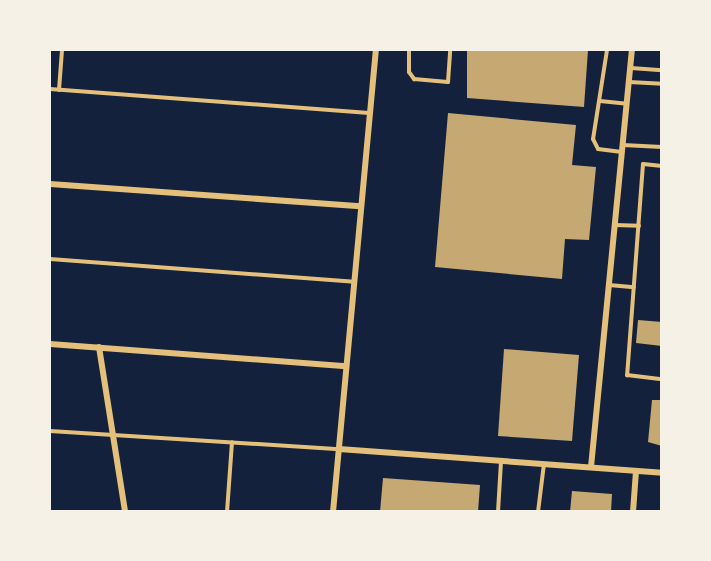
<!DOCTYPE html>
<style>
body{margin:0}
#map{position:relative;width:711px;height:561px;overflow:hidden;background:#14213d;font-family:"Source Sans 3",sans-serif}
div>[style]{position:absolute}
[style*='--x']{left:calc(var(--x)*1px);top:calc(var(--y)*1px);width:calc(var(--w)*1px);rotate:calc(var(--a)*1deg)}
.building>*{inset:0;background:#c6a872}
.service>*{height:4px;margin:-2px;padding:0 2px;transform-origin:2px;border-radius:2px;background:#e5c07b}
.minor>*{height:6px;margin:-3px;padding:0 3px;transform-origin:3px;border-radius:3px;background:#e5c07b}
span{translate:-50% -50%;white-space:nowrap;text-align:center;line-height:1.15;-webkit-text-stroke:4.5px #f6f1e7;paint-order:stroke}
.frame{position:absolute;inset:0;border:51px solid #f6f1e7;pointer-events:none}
</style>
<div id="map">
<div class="building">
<div style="clip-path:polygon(467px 50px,588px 50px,584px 107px,467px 98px)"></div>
<div style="clip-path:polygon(448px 113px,576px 125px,572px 165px,596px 167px,589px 240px,565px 239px,562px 279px,435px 267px)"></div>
<div style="clip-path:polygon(638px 320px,662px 322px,662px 346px,636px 343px)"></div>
<div style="clip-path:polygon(504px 349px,579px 355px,572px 441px,498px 436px)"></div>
<div style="clip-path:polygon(652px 400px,662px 400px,662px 446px,648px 442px)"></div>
<div style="clip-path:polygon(383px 478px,480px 485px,478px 512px,380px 512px)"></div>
<div style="clip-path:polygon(572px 491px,612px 494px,611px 512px,570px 512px)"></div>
</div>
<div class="service">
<div style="--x:409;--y:50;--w:22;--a:90"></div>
<div style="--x:409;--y:72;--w:9;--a:54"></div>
<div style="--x:414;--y:79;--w:34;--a:5"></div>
<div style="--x:448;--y:82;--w:32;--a:-86"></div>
<div style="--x:607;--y:50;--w:90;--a:98.9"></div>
<div style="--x:593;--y:139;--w:11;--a:63"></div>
<div style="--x:598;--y:149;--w:24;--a:7"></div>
<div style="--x:631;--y:68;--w:31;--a:4"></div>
<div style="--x:629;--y:82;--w:33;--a:3"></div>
<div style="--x:50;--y:89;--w:320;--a:4.3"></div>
<div style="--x:59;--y:90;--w:40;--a:-85.7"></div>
<div style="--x:600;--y:101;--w:27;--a:6"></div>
<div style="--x:623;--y:145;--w:39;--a:3"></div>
<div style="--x:662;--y:166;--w:19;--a:-174"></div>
<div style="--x:643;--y:164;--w:212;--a:94.3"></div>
<div style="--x:627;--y:375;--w:35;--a:7"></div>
<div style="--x:615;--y:225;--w:24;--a:2"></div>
<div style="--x:50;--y:259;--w:305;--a:4.3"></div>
<div style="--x:609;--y:285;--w:25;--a:5"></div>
<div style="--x:50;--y:431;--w:290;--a:3.6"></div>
<div style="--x:227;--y:512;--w:70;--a:-85.9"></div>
<div style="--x:498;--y:512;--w:51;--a:-86.6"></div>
<div style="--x:538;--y:512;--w:48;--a:-82.9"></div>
</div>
<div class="minor">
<div style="--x:50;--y:184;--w:311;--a:4.1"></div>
<div style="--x:50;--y:344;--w:297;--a:4.3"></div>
<div style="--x:99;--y:347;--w:167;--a:81"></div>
<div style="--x:339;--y:449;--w:324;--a:4.2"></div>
<div style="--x:591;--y:467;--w:419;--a:-84.4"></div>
<div style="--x:333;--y:512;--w:464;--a:-84.7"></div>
<div style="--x:633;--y:512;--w:41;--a:-85.8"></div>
</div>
<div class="frame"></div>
</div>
